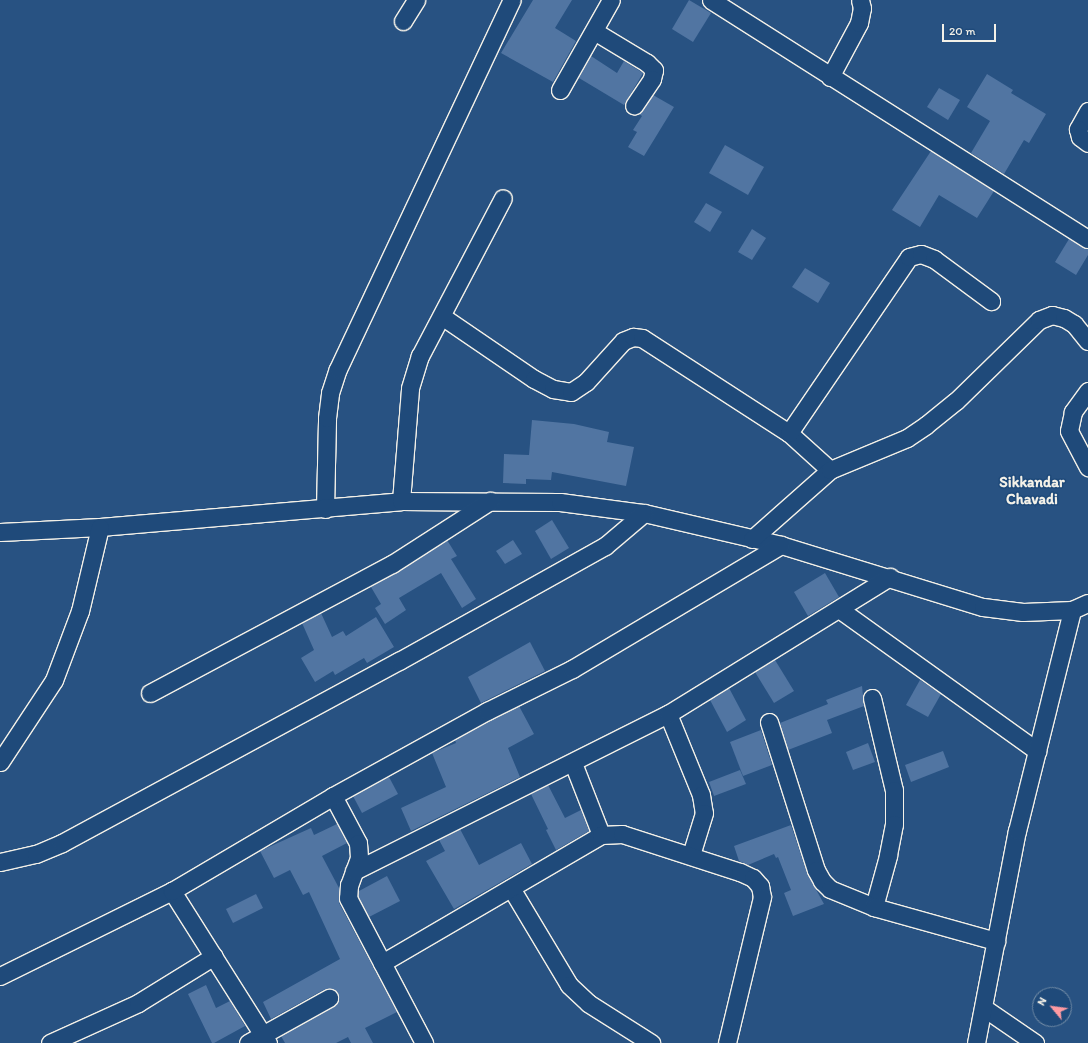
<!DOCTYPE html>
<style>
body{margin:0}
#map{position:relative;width:1088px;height:1043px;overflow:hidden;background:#285282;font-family:Itim,sans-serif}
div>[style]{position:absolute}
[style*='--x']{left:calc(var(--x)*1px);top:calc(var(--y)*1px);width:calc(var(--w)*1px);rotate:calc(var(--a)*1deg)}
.building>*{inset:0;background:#5175a2}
.roads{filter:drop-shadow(1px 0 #f4f1e8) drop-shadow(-1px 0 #f4f1e8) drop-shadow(0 1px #f4f1e8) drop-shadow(0 -1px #f4f1e8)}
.street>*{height:17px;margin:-8.5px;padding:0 8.5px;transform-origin:8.5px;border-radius:8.5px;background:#1f4a7a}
span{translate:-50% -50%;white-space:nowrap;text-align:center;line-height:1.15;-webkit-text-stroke:3px #1f4a7a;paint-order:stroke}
.neighbourhood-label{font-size:15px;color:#f4f1e8;font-weight:700}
.north{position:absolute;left:1032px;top:987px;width:40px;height:40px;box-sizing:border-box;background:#1f4a7a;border:1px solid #748da6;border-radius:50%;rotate:299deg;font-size:11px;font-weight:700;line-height:16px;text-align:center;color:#f4f1e8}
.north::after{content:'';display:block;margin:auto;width:14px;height:18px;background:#ff9aa2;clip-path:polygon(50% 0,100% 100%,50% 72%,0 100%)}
.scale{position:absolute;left:942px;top:24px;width:54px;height:18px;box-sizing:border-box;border:2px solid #f4f1e8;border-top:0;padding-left:5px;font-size:12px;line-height:14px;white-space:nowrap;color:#f4f1e8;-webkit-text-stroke:3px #1f4a7a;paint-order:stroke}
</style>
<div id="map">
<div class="building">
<div style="clip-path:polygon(533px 0,572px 0,555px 28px,576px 41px,553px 82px,501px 53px)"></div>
<div style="clip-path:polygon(689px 0,711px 13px,693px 42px,672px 29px)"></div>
<div style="clip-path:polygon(591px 56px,617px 73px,624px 61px,643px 73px,624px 105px,579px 78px)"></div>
<div style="clip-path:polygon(987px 74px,1013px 90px,1011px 93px,1046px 114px,1029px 143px,1024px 140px,1004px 174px,971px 153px,990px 121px,967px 107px)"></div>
<div style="clip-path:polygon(939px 88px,960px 100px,948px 120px,927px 107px)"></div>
<div style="clip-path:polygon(653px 95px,674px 107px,644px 156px,628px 147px,637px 132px,633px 130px,642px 116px,639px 114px)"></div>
<div style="clip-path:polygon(725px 145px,764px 167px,748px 195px,709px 173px)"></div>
<div style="clip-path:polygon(931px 151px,994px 191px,977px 218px,939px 195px,920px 227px,892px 210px)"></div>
<div style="clip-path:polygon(706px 203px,722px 212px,710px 232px,694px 222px)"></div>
<div style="clip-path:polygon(752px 229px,766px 238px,752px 260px,738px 252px)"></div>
<div style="clip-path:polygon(1069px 239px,1088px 249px,1088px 255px,1076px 275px,1055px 262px)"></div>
<div style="clip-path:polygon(805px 268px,830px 283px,818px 303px,792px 287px)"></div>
<div style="clip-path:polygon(532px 420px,574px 424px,609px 432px,607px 442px,634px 447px,626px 486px,552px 472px,551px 480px,526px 479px,526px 484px,503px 483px,504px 454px,529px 455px)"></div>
<div style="clip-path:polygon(552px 520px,569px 548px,551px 559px,535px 531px)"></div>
<div style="clip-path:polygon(447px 540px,457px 556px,451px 559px,476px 599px,462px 608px,441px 573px,399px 598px,406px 610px,385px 624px,375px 608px,381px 604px,371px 587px)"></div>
<div style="clip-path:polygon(513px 540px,522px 554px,505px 564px,496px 551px)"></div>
<div style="clip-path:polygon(825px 573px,839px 597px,808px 616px,794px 592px)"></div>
<div style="clip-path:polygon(321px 613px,332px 637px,343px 631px,346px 636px,376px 617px,394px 647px,367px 663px,364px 658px,335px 675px,333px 671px,315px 682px,301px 658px,314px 650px,302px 623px)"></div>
<div style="clip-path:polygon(530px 642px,545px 671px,481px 703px,468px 677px)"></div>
<div style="clip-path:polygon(775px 660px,794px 691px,774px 703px,755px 672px)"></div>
<div style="clip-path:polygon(920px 680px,941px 694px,928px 717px,906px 705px)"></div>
<div style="clip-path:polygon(862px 686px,864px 706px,827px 720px,832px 733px,788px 750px,780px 723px,828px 704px,826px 700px)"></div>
<div style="clip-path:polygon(729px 688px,746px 720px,727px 732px,710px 700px)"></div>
<div style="clip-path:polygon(519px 706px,534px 734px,508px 748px,520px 777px,411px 831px,401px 808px,446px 787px,432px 753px,456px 743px,455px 740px)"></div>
<div style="clip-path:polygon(761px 730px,772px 765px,743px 776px,730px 742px)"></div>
<div style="clip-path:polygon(868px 743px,875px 762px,853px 770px,846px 752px)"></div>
<div style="clip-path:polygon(943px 751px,949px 767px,911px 782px,905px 765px)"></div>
<div style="clip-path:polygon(740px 770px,746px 784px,714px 796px,709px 782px)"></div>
<div style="clip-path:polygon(389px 777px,398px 794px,362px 813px,353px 796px)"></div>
<div style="clip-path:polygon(548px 785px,565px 818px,581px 810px,589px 831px,556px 850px,546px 830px,548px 829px,531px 794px)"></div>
<div style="clip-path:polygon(337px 824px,347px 843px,322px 856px,339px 888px,339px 903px,397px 1012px,365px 1028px,373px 1043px,351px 1043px,348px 1037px,336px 1043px,285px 1043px,281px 1036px,334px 1007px,338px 1003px,338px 994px,334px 989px,325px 989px,271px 1019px,263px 1002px,340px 959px,309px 892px,303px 895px,290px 870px,274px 878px,260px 851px,311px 828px,314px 835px)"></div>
<div style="clip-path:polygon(791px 825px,807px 873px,824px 904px,793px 916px,784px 893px,791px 890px,778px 857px,776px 858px,774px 854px,748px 865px,739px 861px,734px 846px)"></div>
<div style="clip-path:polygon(460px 829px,479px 865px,521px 843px,532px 864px,454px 909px,426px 861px,445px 851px,439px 840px)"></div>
<div style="clip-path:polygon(387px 876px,400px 901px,369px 917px,358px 896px,359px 891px)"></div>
<div style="clip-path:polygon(256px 894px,263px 908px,233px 923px,226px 909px)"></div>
<div style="clip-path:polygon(206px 985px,216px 1008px,230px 1001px,245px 1026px,214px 1043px,212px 1043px,188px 994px)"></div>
</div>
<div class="roads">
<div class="street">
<div style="--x:711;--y:0;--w:446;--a:32.4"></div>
<div style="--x:403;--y:21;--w:25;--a:-58"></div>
<div style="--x:594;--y:31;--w:62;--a:31.1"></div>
<div style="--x:647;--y:63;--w:10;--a:45"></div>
<div style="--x:654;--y:70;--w:9;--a:103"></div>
<div style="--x:652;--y:79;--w:32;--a:124"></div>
<div style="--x:830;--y:77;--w:61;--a:-61.8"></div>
<div style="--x:859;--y:23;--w:15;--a:-79"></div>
<div style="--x:862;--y:8;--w:8;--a:-104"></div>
<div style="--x:560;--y:90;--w:103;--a:-60.5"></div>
<div style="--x:1088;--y:111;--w:21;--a:119"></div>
<div style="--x:1078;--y:129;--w:8;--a:76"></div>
<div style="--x:1080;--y:137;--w:10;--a:37"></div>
<div style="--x:443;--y:317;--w:110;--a:34.3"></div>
<div style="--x:534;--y:379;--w:21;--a:28"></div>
<div style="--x:553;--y:389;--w:18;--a:9"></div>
<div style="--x:571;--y:392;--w:18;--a:-34"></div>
<div style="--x:586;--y:382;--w:55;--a:-47.9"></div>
<div style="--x:623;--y:341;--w:11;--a:-22"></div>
<div style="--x:633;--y:337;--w:9;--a:6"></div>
<div style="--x:642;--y:338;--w:175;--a:32.9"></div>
<div style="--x:789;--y:433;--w:55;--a:42.1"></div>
<div style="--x:1088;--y:391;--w:26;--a:126"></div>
<div style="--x:1073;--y:412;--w:19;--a:102"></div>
<div style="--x:1069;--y:431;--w:41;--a:62.2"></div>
<div style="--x:789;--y:433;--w:213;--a:-55.7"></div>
<div style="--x:909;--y:257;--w:12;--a:-14"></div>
<div style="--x:921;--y:254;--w:14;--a:21"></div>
<div style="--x:934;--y:259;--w:71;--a:36.4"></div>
<div style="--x:401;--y:501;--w:113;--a:-85.4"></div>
<div style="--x:410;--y:388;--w:34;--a:-73"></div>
<div style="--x:420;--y:356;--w:178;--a:-62.3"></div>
<div style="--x:325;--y:509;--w:91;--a:-88.7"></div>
<div style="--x:327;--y:418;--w:25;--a:-83"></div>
<div style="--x:330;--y:393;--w:25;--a:-72"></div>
<div style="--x:338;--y:369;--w:408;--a:-64.8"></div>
<div style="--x:0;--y:532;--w:100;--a:-2.9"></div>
<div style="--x:100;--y:527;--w:302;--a:-4.9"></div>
<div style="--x:401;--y:501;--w:159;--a:0.4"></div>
<div style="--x:560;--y:502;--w:85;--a:7.5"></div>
<div style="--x:644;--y:513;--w:141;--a:13.1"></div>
<div style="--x:781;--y:545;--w:211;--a:17.1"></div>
<div style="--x:983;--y:607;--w:40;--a:7.1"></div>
<div style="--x:1023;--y:612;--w:49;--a:-2.3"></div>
<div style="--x:1072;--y:610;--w:17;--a:-24"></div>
<div style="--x:752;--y:539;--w:104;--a:-41.5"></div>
<div style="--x:830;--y:470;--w:83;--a:-22.6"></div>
<div style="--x:907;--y:438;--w:23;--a:-34"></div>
<div style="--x:926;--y:425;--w:38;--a:-39"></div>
<div style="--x:956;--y:401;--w:116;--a:-44.3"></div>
<div style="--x:1039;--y:320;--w:14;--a:-21"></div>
<div style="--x:1052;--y:315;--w:12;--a:14"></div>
<div style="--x:1064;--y:318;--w:12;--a:31"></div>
<div style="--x:1074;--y:324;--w:22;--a:51"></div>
<div style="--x:839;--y:609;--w:244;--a:35.6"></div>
<div style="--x:150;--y:693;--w:274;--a:-28.1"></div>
<div style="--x:392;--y:564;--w:117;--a:-32.7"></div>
<div style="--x:872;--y:698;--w:95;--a:76.6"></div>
<div style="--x:894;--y:790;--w:34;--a:90"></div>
<div style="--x:894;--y:824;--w:33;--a:101"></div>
<div style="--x:888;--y:856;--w:53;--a:105.4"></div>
<div style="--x:668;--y:714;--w:87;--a:67.8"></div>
<div style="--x:701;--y:795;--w:18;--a:81"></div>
<div style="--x:704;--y:813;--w:44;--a:107.2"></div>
<div style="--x:769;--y:722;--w:155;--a:72.4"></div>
<div style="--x:816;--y:870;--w:13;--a:61"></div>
<div style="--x:822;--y:881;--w:11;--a:45"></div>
<div style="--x:830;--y:889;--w:48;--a:22.2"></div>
<div style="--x:874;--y:907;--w:127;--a:15.6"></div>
<div style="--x:0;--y:762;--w:98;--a:-56.6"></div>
<div style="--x:54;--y:680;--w:74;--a:-69.4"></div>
<div style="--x:80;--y:611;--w:86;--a:-76.6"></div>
<div style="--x:573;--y:763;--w:77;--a:68.7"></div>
<div style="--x:333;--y:796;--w:53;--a:62"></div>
<div style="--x:358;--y:843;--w:15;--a:86"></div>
<div style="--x:359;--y:858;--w:29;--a:110"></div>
<div style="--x:349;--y:885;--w:13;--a:94"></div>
<div style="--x:348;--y:898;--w:164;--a:62.3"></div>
<div style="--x:0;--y:862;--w:37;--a:-13"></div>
<div style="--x:36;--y:854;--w:28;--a:-23"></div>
<div style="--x:62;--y:843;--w:383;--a:-28.4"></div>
<div style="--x:399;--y:661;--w:236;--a:-29.2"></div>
<div style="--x:605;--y:546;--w:51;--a:-40.2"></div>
<div style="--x:354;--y:871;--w:351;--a:-26.6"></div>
<div style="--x:668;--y:714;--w:261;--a:-31.7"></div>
<div style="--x:511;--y:888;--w:113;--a:59.1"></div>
<div style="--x:569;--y:985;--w:26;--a:43"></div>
<div style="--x:588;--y:1003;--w:75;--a:32.4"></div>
<div style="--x:382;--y:963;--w:254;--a:-30.3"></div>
<div style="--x:601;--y:835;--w:21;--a:-3"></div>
<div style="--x:622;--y:834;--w:124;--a:17.9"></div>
<div style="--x:740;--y:872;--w:14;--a:25"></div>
<div style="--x:753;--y:878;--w:11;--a:49"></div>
<div style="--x:760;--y:886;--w:11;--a:80"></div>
<div style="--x:762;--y:897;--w:150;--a:103.5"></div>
<div style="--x:0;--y:976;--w:192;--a:-26.3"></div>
<div style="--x:984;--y:1008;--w:62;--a:34.5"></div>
<div style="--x:50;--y:1043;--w:97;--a:-24.4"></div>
<div style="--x:138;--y:1003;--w:89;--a:-31.7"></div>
<div style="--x:248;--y:1043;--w:93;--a:-29.1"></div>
<div style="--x:268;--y:1043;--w:180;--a:-122.3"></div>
<div style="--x:172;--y:891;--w:187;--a:-30.5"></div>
<div style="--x:333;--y:796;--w:176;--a:-28.9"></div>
<div style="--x:487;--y:711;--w:95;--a:-26.3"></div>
<div style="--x:572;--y:669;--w:243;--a:-30.7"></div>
<div style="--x:976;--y:1043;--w:216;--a:-79.1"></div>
<div style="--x:1017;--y:831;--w:228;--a:-76"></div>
</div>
</div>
<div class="neighbourhood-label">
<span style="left:1032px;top:491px">Sikkandar<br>Chavadi</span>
</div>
<div class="north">N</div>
<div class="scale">20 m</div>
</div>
